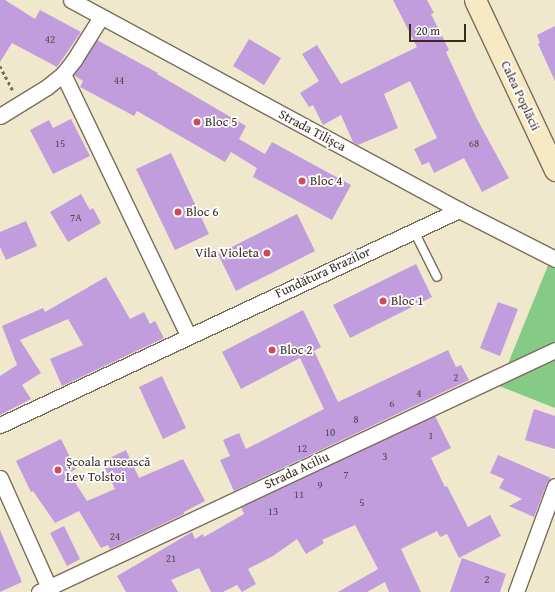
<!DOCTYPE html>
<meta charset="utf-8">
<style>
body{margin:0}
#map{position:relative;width:555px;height:592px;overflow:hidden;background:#efe8cd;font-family:"Gentium Book Plus",serif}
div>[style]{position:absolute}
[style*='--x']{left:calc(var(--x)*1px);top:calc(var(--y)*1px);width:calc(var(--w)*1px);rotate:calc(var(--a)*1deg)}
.green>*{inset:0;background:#85cb85}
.building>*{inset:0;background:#c19ddd}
.path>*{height:2.5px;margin-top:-1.25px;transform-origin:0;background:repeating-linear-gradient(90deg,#7a6c5b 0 3px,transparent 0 6px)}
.roads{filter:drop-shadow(1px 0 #7a6c5b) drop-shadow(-1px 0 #7a6c5b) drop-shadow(0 1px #7a6c5b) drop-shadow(0 -1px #7a6c5b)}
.lane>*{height:8px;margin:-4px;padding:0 4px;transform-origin:4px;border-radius:4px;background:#fff}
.street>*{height:15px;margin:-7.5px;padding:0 7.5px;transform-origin:7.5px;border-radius:7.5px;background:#fff}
.secondary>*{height:21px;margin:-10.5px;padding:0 10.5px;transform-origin:10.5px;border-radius:10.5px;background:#f7e9c3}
.dots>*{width:11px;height:11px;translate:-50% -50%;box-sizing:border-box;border:2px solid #fff;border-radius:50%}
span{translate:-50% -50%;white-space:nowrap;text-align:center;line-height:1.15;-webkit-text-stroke:3.5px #fff;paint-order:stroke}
.number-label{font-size:11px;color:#5c474e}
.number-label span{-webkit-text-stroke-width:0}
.street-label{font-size:13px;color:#3b2a1e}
.poi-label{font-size:13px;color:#3b2a1e}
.left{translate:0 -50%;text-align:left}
.right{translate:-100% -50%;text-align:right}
.scale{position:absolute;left:409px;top:24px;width:57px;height:18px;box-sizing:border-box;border:2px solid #3b2a1e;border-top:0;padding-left:5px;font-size:12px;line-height:14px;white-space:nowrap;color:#3b2a1e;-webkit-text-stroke:3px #fff;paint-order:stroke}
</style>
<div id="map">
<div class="green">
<div style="clip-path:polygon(555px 248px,555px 408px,499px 386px)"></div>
</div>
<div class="building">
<div style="clip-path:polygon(0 0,5px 0,35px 19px,40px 10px,81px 32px,57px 67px,12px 43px,0 62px)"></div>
<div style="clip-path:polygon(393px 0,427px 0,434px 13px,431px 14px,449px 50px,446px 52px,477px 119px,509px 178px,482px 192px,464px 158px,434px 173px,429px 162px,422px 165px,414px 149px,437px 138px,410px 81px,384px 94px,398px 128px,358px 145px,353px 142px,341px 115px,323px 125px,313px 105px,309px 107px,300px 93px,319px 81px,302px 54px,317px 45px,341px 84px,417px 47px)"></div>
<div style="clip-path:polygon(555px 26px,555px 81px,538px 44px,540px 43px,537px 35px)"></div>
<div style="clip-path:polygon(249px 39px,281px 58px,264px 85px,233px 66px)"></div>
<div style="clip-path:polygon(97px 40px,158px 73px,157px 74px,246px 126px,239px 139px,265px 154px,272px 142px,351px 185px,332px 220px,253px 177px,257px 168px,231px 152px,225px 162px,137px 111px,134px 116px,80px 87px,83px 81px,74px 75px)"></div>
<div style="clip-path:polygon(71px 119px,90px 156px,53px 174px,30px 130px,49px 120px,53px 128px)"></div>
<div style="clip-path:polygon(171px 153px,209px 234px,175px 250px,136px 169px)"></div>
<div style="clip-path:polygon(81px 194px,90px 210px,93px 208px,101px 223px,68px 242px,50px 212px)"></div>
<div style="clip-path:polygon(297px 214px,315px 251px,236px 291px,218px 254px)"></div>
<div style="clip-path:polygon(26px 221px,37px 246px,6px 260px,0 247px,0 232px)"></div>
<div style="clip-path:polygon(416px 264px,432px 297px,350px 338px,333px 305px)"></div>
<div style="clip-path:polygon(106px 277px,130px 319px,144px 312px,150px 324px,155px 321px,164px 338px,62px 386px,50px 359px,83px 345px,68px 319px,20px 340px,41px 373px,22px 385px,31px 399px,0 415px,0 376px,17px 365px,2px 326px,43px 308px,45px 312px)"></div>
<div style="clip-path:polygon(498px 302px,518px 309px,500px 356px,480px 348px)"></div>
<div style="clip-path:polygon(303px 310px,321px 347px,314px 351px,338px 402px,448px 350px,456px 367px,461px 365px,469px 380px,234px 491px,220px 460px,230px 456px,223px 440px,239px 433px,246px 449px,324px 409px,300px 358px,241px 389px,222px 352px)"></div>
<div style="clip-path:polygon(162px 376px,186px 428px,163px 439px,139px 387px)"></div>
<div style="clip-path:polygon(534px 409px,555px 416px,555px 449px,525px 440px)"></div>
<div style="clip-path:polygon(435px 416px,451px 448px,431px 458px,445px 487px,447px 486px,468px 527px,490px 515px,501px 536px,459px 558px,447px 534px,440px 537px,437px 531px,401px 549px,421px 592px,389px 592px,385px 582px,367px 592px,338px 592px,378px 569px,355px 525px,322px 540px,324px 543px,306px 554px,297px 539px,273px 556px,248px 569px,256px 584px,242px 592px,237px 585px,223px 592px,211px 592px,199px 568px,171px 580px,178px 592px,126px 592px,117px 576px,192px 532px,195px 539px,203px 534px,204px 537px,244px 514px,241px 507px)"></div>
<div style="clip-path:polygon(61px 439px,76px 469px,69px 473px,87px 501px,115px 489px,102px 462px,126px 450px,139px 478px,183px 459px,205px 501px,184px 512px,184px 514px,110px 549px,108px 545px,101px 548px,79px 511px,55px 523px,33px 491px,31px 492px,16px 461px)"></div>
<div style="clip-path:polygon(498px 455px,551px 478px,547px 483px,534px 517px,509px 506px,522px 499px,499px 488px,504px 479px,490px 473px)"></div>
<div style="clip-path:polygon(64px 526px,80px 559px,67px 566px,50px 533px)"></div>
<div style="clip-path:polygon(0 530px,22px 582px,0 592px)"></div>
<div style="clip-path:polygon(462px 558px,506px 574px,500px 592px,450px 592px)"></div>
</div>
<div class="path">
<div style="--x:0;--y:66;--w:27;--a:62"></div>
</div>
<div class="roads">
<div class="lane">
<div style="--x:414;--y:231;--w:51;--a:63.4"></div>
</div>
<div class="street">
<div style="--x:71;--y:0;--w:441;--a:28.4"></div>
<div style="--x:459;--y:210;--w:108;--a:27"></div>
<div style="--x:63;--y:74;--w:289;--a:64.4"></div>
<div style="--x:0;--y:116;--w:55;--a:-31.7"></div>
<div style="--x:47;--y:87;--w:21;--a:-39"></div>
<div style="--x:63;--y:74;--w:18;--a:-52"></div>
<div style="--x:74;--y:60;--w:51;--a:-57.9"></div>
<div style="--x:0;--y:425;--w:507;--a:-25.1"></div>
<div style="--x:0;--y:478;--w:125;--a:65.9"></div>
<div style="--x:39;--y:592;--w:570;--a:-25.13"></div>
<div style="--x:516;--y:592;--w:113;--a:-69.8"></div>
</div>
<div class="secondary">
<div style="--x:475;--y:0;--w:188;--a:64.8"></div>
</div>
</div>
<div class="dots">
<div style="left:197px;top:122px;background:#d1495b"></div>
<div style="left:302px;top:181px;background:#d1495b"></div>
<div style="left:178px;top:212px;background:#d1495b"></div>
<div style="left:267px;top:253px;background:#d1495b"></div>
<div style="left:383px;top:301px;background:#d1495b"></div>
<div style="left:272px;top:350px;background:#d1495b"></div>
<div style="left:58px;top:470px;background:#d1495b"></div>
</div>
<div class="number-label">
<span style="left:50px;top:39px">42</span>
<span style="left:119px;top:80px">44</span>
<span style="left:60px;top:143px">15</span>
<span style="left:474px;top:143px">68</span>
<span style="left:76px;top:217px">7A</span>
<span style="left:456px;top:377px">2</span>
<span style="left:419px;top:393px">4</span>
<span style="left:392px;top:403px">6</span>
<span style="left:356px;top:419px">8</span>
<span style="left:330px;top:432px">10</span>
<span style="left:431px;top:435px">1</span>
<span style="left:302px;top:448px">12</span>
<span style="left:385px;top:456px">3</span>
<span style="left:346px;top:474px">7</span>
<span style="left:320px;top:485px">9</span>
<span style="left:299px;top:494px">11</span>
<span style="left:362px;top:502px">5</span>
<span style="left:273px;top:511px">13</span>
<span style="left:115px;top:536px">24</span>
<span style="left:171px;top:558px">21</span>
<span style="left:487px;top:579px">2</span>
</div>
<div class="street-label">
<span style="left:520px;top:96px;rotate:65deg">Calea Poplăcii</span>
<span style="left:312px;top:131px;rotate:28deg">Strada Tilișca</span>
<span style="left:323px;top:273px;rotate:-25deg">Fundătura Brazilor</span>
<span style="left:297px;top:471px;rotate:-25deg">Strada Aciliu</span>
</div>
<div class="poi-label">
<span class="left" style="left:205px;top:122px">Bloc 5</span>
<span class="left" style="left:310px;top:181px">Bloc 4</span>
<span class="left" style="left:186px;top:212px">Bloc 6</span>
<span class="right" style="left:259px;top:253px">Vila Violeta</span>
<span class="left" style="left:391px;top:301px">Bloc 1</span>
<span class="left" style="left:280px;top:350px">Bloc 2</span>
<span class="left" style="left:66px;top:470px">Școala rusească<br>Lev Tolstoi</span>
</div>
<div class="scale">20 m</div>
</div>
